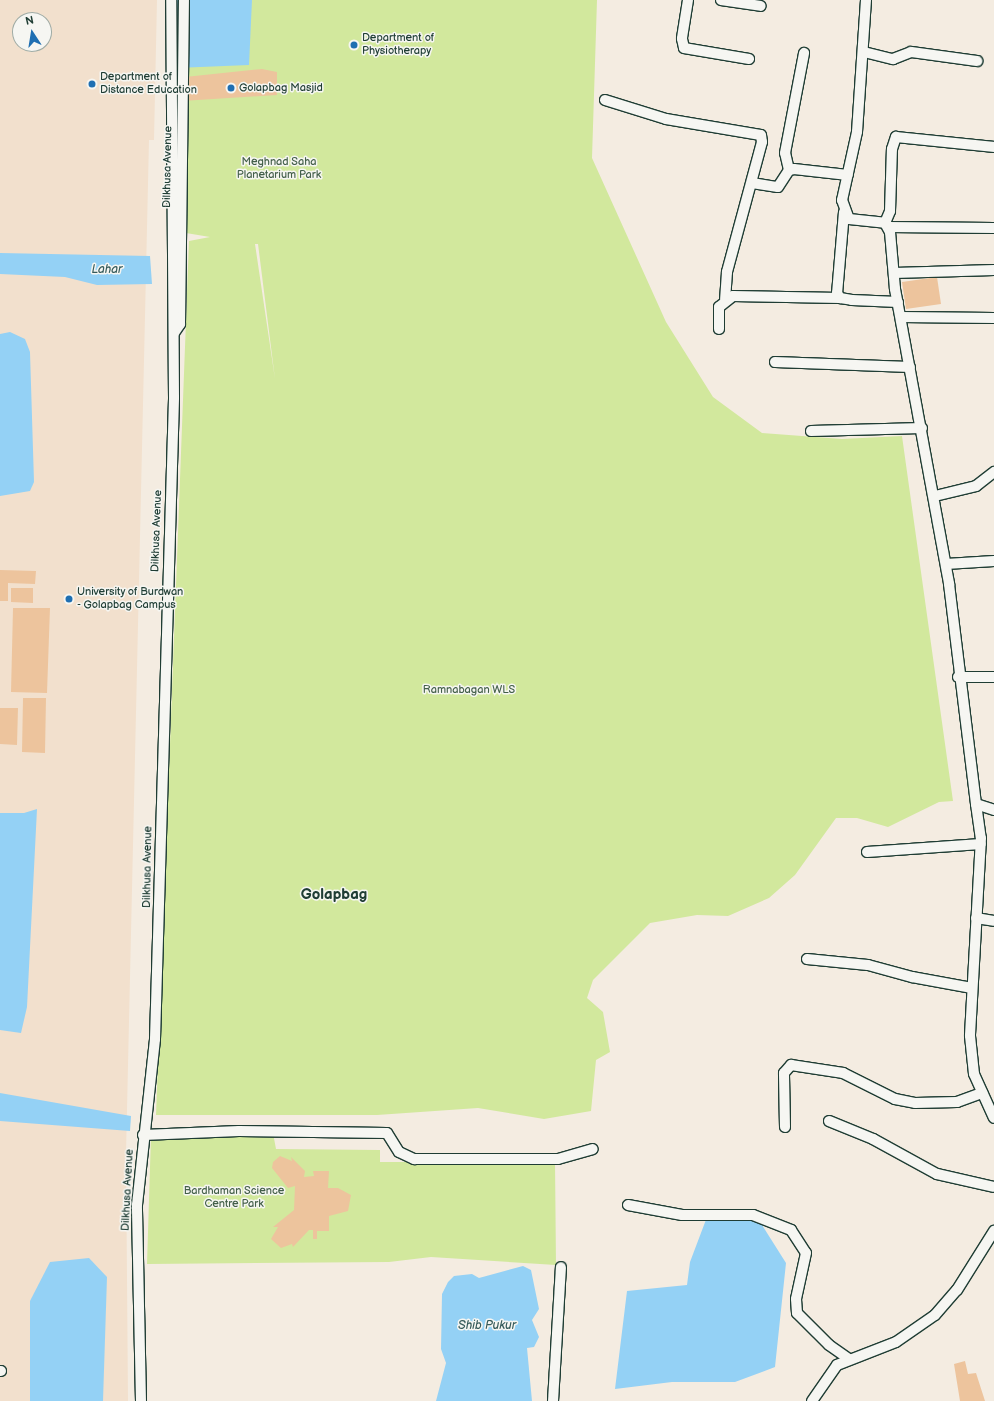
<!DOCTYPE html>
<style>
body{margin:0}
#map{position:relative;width:994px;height:1401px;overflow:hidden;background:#f4ece1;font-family:"Balsamiq Sans",sans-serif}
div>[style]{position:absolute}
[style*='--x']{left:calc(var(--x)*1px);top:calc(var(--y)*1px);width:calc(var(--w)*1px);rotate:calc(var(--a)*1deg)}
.built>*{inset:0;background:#f2e0cd}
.green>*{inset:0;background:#d2e89d}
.water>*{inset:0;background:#94d1f5}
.building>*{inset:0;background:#edc49d}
.roads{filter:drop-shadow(1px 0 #1f3d34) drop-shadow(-1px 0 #1f3d34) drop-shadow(0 1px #1f3d34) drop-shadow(0 -1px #1f3d34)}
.street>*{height:10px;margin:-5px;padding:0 5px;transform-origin:5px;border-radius:5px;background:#f6f6f2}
.dots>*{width:11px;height:11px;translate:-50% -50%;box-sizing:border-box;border:2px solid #f6f6f2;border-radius:50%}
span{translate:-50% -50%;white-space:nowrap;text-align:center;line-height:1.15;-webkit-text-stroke:3px #f6f6f2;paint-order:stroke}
.poi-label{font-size:11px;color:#1f3d34}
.left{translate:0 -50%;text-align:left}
.park-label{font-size:11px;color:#435f49}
.street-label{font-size:11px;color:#1f3d34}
.water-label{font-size:12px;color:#365b5b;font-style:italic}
.district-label{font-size:15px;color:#1f3d34;font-weight:700}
.north{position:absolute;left:12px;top:12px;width:40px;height:40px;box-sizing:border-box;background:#f6f6f2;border:1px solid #a0aca6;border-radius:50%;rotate:348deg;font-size:11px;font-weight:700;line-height:16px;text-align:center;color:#1f3d34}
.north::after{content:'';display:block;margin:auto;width:14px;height:18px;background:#1f6fb2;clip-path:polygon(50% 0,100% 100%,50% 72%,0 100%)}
</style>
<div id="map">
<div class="built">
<div style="clip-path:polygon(evenodd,0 0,157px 0,154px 140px,149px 140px,126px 1154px,128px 1401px,0 1401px,0 0,20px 20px,44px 20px,44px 44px,20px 44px,20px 20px)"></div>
</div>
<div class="green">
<div style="clip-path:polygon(evenodd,177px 0,597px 0,592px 158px,666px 322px,713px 397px,762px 433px,842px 439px,902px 436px,953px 801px,939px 802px,888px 827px,857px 818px,836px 818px,795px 875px,769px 898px,728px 916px,697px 915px,650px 923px,593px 980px,587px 998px,603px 1012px,610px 1052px,596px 1060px,591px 1111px,544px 1119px,478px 1108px,377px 1115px,156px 1115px,189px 241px,210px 237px,186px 233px,177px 0,255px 244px,258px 244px,275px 379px,255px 244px)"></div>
<div style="clip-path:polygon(273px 1133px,276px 1149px,380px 1150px,380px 1162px,555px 1162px,556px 1265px,431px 1257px,389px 1262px,147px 1264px,151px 1135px)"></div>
</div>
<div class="water">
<div style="clip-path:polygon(177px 0,252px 0,249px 65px,176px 68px)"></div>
<div style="clip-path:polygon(0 253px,150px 256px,152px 284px,97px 285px,65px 277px,0 274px)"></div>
<div style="clip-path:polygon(10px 332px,25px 339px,30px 352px,34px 482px,30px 491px,0 496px,0 334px)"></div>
<div style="clip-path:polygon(37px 809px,27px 1007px,21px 1033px,0 1030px,0 813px,24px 813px)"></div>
<div style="clip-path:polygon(0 1093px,131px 1116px,130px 1131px,0 1121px)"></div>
<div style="clip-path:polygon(707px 1217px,757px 1217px,786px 1263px,775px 1367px,735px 1382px,672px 1382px,615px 1389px,627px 1291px,687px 1285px,690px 1262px)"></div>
<div style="clip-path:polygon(89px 1258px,107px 1277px,103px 1401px,30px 1401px,30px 1301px,50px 1262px)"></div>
<div style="clip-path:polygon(523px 1266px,531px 1270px,539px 1309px,532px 1320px,539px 1337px,534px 1347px,527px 1348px,532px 1401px,436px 1401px,446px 1363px,441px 1349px,442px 1294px,448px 1282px,454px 1276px,472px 1274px,479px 1278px)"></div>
</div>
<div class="building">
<div style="clip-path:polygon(262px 69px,277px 72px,277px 95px,182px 101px,185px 77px)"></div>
<div style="clip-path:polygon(937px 277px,941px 304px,906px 309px,902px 282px)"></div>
<div style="clip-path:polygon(0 570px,36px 571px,35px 584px,8px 583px,8px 601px,0 601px)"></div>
<div style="clip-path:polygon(11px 588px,33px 588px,33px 603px,11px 602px)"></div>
<div style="clip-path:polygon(13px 608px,50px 608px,47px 693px,11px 692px)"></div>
<div style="clip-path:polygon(23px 698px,46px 698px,45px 753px,22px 752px)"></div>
<div style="clip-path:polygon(0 708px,18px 708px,17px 745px,0 744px)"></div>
<div style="clip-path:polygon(280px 1156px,292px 1161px,291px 1157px,305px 1171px,304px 1177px,314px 1176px,313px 1171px,329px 1171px,328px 1188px,338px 1188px,351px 1195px,348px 1211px,329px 1216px,329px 1231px,317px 1231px,317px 1239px,313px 1239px,313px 1230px,309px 1230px,293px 1247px,292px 1244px,281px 1248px,271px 1239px,278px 1227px,273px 1227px,294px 1210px,295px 1186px,288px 1188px,272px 1168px,273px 1162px)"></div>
<div style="clip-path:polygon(965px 1361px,968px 1374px,976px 1373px,985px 1401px,960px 1401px,954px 1364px)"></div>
</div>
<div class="roads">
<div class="street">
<div style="--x:688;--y:0;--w:39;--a:99"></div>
<div style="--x:682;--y:39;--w:9;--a:77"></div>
<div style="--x:684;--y:48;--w:66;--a:9.6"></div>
<div style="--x:721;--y:0;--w:40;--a:8.5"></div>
<div style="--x:866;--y:0;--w:132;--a:93.9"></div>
<div style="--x:857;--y:132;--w:70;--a:102.4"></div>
<div style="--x:842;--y:200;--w:20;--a:70"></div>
<div style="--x:849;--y:219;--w:36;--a:6"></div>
<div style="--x:885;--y:223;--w:10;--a:61"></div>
<div style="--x:890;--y:232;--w:57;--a:85"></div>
<div style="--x:895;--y:289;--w:300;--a:79.6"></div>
<div style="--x:949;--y:584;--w:222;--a:83"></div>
<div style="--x:976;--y:804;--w:19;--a:18"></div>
<div style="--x:864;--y:52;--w:30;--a:14"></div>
<div style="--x:893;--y:59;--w:19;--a:-21"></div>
<div style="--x:911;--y:52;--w:67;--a:7.8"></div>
<div style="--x:605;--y:100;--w:64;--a:17.3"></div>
<div style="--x:666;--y:119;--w:96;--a:9.6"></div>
<div style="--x:761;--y:135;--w:7;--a:82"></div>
<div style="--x:762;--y:142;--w:135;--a:105.1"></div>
<div style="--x:727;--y:272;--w:27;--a:94"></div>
<div style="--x:789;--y:170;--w:17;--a:-103"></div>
<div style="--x:785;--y:153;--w:102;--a:-79.2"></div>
<div style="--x:752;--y:183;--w:26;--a:9"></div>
<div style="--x:778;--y:187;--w:20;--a:-57"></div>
<div style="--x:789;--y:170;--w:5;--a:-11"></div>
<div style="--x:794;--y:169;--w:54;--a:6.3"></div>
<div style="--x:844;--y:212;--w:81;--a:94.9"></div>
<div style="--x:837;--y:293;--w:6;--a:59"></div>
<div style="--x:840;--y:298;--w:12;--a:9"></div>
<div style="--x:852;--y:300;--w:46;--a:2.5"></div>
<div style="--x:885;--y:223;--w:13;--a:-67"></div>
<div style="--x:890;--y:211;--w:62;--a:-88.2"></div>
<div style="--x:892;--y:149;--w:13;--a:-72"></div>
<div style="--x:896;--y:137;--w:99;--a:5.8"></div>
<div style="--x:888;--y:227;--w:106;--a:0.5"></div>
<div style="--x:894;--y:273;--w:100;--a:-1.7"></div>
<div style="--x:901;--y:317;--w:93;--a:0.6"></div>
<div style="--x:719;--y:329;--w:22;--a:-90"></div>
<div style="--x:719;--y:307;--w:18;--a:-38"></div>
<div style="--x:733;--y:296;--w:107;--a:1.1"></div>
<div style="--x:174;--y:333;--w:11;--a:-56"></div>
<div style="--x:180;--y:324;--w:324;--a:-89.3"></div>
<div style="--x:775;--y:362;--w:135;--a:2.1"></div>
<div style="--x:811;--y:431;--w:111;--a:-1.5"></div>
<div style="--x:935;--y:496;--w:42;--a:-13.7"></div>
<div style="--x:976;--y:486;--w:23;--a:-38"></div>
<div style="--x:946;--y:564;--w:48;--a:-3.6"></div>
<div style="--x:958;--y:677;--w:36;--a:0"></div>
<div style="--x:976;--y:804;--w:34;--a:82"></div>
<div style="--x:981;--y:838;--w:198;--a:93.2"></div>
<div style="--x:970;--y:1036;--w:38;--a:84"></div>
<div style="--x:974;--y:1074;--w:48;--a:65.6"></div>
<div style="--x:867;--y:852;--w:114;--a:-4"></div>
<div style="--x:976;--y:918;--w:18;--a:9"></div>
<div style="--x:807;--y:959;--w:61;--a:5.6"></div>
<div style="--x:868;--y:965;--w:46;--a:15.3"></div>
<div style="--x:912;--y:977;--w:61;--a:10.4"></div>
<div style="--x:829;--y:1121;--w:48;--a:22.2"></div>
<div style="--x:873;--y:1139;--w:73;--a:28.7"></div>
<div style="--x:937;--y:1174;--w:58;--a:12.8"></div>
<div style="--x:785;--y:1127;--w:54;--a:-91.1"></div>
<div style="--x:784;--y:1073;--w:11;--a:-49"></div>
<div style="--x:791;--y:1065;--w:53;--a:8.7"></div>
<div style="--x:843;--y:1073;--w:58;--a:26.6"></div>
<div style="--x:895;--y:1099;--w:20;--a:11"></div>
<div style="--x:915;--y:1103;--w:42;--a:-1.4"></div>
<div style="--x:957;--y:1102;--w:27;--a:-20"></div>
<div style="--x:143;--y:1135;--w:96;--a:-2.4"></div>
<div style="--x:239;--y:1131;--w:148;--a:0.8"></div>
<div style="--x:387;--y:1133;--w:22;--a:58"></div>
<div style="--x:399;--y:1152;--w:17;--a:25"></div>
<div style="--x:414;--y:1159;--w:144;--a:0"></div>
<div style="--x:558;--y:1159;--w:36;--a:-16"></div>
<div style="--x:628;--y:1205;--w:55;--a:10.5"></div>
<div style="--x:682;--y:1215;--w:71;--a:0"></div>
<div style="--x:753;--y:1215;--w:41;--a:21.5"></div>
<div style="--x:791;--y:1230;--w:27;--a:57"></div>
<div style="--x:806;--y:1253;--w:47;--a:102.3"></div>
<div style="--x:796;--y:1299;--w:14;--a:86"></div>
<div style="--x:797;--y:1313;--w:45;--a:45"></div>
<div style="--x:829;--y:1345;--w:24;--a:35"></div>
<div style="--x:0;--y:1371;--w:1;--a:0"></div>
<div style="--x:141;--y:1401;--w:196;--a:-91.2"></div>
<div style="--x:137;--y:1205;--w:167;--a:-83.8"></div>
<div style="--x:155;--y:1039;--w:642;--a:-88.3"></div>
<div style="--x:174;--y:397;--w:397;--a:-90.4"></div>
<div style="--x:553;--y:1401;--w:134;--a:-86.6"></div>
<div style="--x:812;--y:1401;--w:44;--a:-55.2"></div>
<div style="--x:837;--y:1365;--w:63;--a:-21.3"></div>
<div style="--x:896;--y:1342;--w:47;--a:-34.7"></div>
<div style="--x:935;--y:1315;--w:33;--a:-49"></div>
<div style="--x:957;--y:1290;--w:70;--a:-57.9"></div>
</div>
</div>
<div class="dots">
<div style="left:354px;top:45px;background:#1f6fb2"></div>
<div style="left:92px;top:84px;background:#1f6fb2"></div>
<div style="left:231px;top:88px;background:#1f6fb2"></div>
<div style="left:69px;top:599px;background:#1f6fb2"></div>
</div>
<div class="poi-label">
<span class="left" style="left:362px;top:45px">Department of<br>Physiotherapy</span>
<span class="left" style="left:100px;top:84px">Department of<br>Distance Education</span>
<span class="left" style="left:239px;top:88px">Golapbag Masjid</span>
<span class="left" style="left:77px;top:599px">University of Burdwan<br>- Golapbag Campus</span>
</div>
<div class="park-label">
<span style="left:279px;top:169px">Meghnad Saha<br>Planetarium Park</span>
<span style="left:469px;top:690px">Ramnabagan WLS</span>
<span style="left:234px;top:1198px">Bardhaman Science<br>Centre Park</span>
</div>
<div class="street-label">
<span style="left:168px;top:167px;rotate:-89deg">Dilkhusa Avenue</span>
<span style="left:157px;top:531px;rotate:-88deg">Dilkhusa Avenue</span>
<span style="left:148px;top:867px;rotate:-89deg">Dilkhusa Avenue</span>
<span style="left:128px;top:1190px;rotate:-87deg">Dilkhusa Avenue</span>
</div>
<div class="water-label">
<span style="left:107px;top:270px">Lahar</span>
<span style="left:487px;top:1326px">Shib Pukur</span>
</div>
<div class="district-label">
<span style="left:334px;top:895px">Golapbag</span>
</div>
<div class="north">N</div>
</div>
